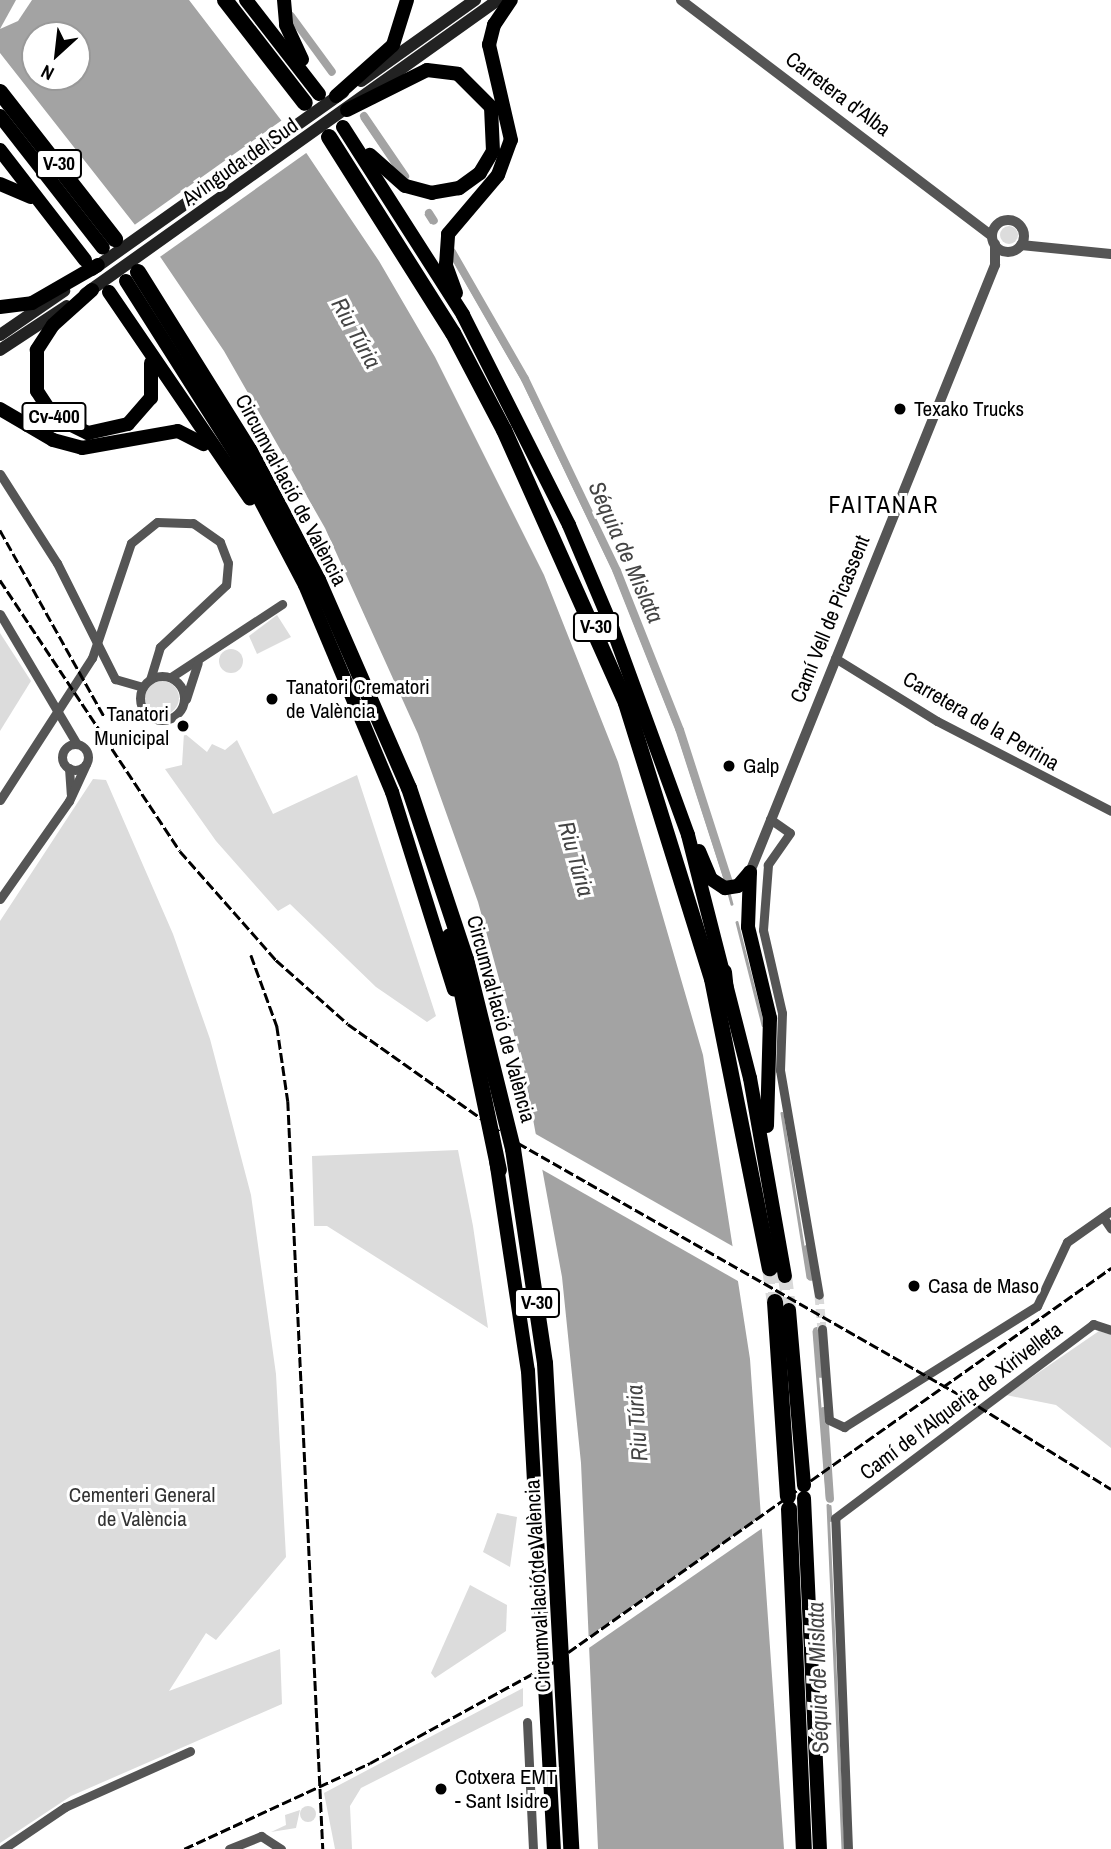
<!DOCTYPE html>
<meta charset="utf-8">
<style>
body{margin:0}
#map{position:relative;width:1111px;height:1849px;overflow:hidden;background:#fff;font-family:"Archivo Narrow",sans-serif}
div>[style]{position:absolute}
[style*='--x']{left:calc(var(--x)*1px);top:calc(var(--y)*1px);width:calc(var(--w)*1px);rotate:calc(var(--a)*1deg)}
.green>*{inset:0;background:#dcdcdc}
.round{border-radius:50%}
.water>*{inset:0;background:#a3a3a3}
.pier>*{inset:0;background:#fff}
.stream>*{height:2.5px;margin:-1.25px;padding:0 1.25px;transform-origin:1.25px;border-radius:1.25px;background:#a3a3a3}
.canal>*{height:8px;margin:-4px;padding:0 4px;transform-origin:4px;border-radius:4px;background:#a3a3a3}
.minor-tunnel>*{height:9px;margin-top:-4.5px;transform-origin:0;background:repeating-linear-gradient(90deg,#d9d9d9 0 9px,transparent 0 13.5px)}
.trunk-tunnel>*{height:14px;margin-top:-7px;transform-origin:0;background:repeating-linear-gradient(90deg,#d9d9d9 0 14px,transparent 0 21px)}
.motorway-tunnel>*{height:16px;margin-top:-8px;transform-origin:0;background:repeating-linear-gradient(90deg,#d9d9d9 0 16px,transparent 0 24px)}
.minor>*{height:9px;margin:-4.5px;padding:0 4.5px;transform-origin:4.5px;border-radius:4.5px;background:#555}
.minor>.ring{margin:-4.5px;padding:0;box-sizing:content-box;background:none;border:9px solid #555;border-radius:50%}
.tertiary>*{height:10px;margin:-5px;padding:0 5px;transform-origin:5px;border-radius:5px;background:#555}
.tertiary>.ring{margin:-5px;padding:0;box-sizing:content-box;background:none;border:10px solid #555;border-radius:50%}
.secondary>*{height:12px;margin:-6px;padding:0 6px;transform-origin:6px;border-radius:6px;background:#222}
.trunk>*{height:14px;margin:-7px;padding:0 7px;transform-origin:7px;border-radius:7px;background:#000}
.motorway>*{height:16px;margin:-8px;padding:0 8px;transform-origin:8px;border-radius:8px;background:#000}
.rail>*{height:2.5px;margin-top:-1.25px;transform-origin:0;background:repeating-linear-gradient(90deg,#000 0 10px,transparent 0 13.5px)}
.dots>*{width:19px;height:19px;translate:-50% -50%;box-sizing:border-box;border:4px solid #fff;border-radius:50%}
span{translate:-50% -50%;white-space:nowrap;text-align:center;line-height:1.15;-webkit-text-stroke:6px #fff;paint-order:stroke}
.shield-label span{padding:2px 5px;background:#fff;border:2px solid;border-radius:5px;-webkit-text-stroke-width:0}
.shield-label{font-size:19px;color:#000;font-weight:700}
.street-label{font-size:21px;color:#000}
.poi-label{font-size:21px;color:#000}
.left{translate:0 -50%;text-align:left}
.right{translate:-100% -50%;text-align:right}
.park-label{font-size:21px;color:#333}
.water-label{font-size:23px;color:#444;font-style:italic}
.quarter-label{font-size:24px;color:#000;letter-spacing:2px}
.north{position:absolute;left:21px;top:21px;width:70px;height:70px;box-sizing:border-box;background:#fff;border:2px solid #999;border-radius:50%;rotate:207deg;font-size:19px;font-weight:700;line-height:28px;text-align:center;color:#000}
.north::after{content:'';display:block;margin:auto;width:24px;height:32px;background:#000;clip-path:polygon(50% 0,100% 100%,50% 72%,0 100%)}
</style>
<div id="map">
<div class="green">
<div class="round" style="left:1000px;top:226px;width:18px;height:18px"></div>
<div style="clip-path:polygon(277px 615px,291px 637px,257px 654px,249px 636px)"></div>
<div style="clip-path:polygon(0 633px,31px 681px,0 731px)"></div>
<div class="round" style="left:219px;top:649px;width:24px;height:24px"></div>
<div class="round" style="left:145px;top:681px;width:34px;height:34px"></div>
<div style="clip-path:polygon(184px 733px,207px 752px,212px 744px,225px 750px,237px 740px,273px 814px,357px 775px,436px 1016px,427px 1022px,376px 987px,290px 904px,278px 911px,216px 841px,165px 769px,182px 765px)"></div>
<div style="clip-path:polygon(93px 779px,106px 780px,173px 934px,210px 1039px,251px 1195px,276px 1374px,286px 1557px,216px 1640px,206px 1633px,169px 1691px,280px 1649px,282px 1704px,71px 1796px,0 1843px,0 921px)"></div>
<div style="clip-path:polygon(458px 1150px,473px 1226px,488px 1328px,327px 1226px,314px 1226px,312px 1156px)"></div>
<div style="clip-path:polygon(1099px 1331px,1111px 1335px,1111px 1448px,1056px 1405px,1006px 1395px)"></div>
<div style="clip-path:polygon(497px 1513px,517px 1517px,510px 1567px,483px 1552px)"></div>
<div style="clip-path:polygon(470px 1585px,507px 1605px,506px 1631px,435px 1678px,431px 1673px)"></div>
<div style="clip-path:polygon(523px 1688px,523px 1706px,361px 1788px,350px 1806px,352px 1849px,335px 1849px,324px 1793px)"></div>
<div class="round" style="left:300px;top:1806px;width:16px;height:16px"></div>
<div style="clip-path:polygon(300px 1810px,296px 1828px,271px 1832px,286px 1825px,285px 1815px)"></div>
</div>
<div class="water">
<div style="clip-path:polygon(evenodd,0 0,189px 0,307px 154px,379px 261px,435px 357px,544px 575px,618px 762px,703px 1055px,750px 1359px,784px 1849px,598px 1849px,581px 1463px,562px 1277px,524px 1070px,478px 902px,418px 734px,325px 528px,224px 351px,161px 258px,0 53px,0 0,35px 35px,77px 35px,77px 77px,35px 77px,35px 35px)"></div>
</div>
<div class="pier">
<div style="clip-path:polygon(16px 0,32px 0,18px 21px,0 29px)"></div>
<div style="clip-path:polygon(285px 118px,309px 151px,157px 259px,133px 226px)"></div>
<div style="clip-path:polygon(534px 1133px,741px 1251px,745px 1285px,541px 1169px)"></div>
<div style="clip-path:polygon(766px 1513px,767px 1525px,586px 1650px,585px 1639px)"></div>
</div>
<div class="stream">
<div style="--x:292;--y:20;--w:66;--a:53.7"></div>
<div style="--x:362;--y:118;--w:64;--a:55.8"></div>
<div style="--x:426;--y:214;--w:9;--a:58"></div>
<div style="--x:452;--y:256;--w:143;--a:60.2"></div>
<div style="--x:523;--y:380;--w:212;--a:64.5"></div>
<div style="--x:614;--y:571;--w:171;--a:68.4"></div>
<div style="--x:677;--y:730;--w:160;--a:72.1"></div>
<div style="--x:729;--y:893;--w:11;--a:75"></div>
<div style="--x:737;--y:922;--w:106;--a:75.8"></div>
<div style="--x:782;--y:1113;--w:166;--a:81"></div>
<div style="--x:814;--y:1331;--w:168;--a:85.5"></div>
<div style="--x:828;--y:1505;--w:344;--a:87.5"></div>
<div style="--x:830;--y:1506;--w:14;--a:86"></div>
</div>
<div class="canal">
<div style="--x:291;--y:16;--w:69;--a:53.8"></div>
<div style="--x:364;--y:116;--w:73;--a:55.7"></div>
<div style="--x:429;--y:213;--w:9;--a:58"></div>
<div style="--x:452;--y:252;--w:146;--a:60.1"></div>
<div style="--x:525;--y:379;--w:213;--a:64.4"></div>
<div style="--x:617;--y:571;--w:171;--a:68.4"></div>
<div style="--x:680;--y:730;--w:161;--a:72.2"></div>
<div style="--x:807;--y:1249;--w:28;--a:82"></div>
<div style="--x:817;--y:1331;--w:43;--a:84.7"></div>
<div style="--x:824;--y:1411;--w:88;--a:86.1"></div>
</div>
<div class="minor-tunnel">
<div style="--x:819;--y:1295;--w:34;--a:85"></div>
</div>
<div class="trunk-tunnel">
<div style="--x:785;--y:1276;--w:34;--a:83"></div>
</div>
<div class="motorway-tunnel">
<div style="--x:770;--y:1268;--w:34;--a:82"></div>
</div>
<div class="minor">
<div style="--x:0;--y:474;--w:106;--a:57.4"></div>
<div style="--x:57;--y:563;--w:130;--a:63.4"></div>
<div style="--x:115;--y:679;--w:29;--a:16"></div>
<div style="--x:0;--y:614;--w:151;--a:59.4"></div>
<div style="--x:835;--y:658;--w:120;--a:31.7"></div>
<div style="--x:937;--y:721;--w:196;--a:27.3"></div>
<div class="ring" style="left:140px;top:676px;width:35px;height:35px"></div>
<div style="--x:171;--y:677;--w:133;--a:-33.3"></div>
<div style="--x:186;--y:699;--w:38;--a:-72"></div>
<div class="ring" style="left:62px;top:744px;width:17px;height:17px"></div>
<div style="--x:69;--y:768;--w:26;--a:86"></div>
<div style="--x:0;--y:800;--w:169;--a:-57.1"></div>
<div style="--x:92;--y:658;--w:121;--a:-71.3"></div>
<div style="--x:131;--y:543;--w:33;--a:-39"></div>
<div style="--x:157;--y:522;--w:36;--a:2"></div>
<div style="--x:193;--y:523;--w:33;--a:35"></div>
<div style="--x:220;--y:542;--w:22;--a:69"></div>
<div style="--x:228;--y:563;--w:22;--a:95"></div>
<div style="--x:226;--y:585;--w:91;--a:136.8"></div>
<div style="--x:160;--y:647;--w:34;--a:107"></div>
<div style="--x:770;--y:819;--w:24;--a:35"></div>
<div style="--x:790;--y:833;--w:39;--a:125"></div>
<div style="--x:768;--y:865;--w:65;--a:94.4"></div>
<div style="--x:763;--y:930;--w:85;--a:77.1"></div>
<div style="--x:782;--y:1013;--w:57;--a:92"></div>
<div style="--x:780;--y:1070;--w:228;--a:80.2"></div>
<div style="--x:0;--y:899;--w:120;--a:-54.9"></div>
<div style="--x:69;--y:801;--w:41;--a:-65.3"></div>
<div style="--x:1103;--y:1217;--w:14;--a:56"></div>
<div style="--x:822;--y:1329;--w:91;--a:85.6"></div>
<div style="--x:829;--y:1420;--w:17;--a:25"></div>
<div style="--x:844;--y:1427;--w:228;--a:-32.1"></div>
<div style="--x:1037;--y:1306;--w:71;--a:-64.9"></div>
<div style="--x:1067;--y:1242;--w:54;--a:-35.2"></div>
<div style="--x:527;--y:1722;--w:127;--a:87.3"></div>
<div style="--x:3;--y:1849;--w:75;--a:-34.1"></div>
<div style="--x:65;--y:1807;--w:137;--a:-24.1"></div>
<div style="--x:229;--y:1849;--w:35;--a:-22"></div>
<div style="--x:261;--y:1836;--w:24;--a:33"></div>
<div style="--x:848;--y:1849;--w:331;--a:-92.2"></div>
<div style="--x:835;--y:1518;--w:323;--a:-36.9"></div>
<div style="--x:1093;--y:1324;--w:19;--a:18"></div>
</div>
<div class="tertiary">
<div style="--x:681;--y:0;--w:390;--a:37.2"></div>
<div class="ring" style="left:992px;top:220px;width:22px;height:22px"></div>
<div style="--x:1021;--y:245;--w:90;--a:5.7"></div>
<div style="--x:750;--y:872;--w:655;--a:-68.02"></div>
<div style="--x:995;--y:265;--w:21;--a:-90"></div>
</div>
<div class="secondary">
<div style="--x:361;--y:81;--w:140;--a:-35.4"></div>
<div style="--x:92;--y:270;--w:308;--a:-35.3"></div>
<div style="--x:85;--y:294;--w:507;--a:-35.45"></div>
<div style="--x:0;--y:335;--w:78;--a:-34.5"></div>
<div style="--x:0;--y:350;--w:80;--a:-33.3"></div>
</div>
<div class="trunk">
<div style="--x:246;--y:0;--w:119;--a:52.2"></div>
<div style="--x:284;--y:0;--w:25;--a:85"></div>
<div style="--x:286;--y:25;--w:38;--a:65"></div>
<div style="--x:336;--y:96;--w:76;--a:-41.8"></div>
<div style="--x:393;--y:45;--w:47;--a:-72.7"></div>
<div style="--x:347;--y:110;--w:89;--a:-26.6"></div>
<div style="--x:427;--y:70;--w:31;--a:7"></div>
<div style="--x:458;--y:74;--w:47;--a:45"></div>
<div style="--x:491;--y:107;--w:44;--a:87.4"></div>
<div style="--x:493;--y:151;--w:26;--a:121"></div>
<div style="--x:480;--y:173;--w:26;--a:144"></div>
<div style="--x:459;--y:188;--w:27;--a:170"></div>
<div style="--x:432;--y:193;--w:28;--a:-165"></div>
<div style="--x:405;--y:186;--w:47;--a:-138.5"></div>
<div style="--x:0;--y:116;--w:167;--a:52"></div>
<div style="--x:343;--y:127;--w:223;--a:57.4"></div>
<div style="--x:463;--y:315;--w:235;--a:63.2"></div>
<div style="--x:569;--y:525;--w:111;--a:67.1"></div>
<div style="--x:612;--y:627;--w:221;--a:69.9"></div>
<div style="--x:688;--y:835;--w:251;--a:75.7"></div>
<div style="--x:750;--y:1078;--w:201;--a:80"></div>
<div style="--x:0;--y:150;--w:139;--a:52.3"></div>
<div style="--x:0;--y:184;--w:33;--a:23"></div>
<div style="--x:126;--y:281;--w:207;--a:57.6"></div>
<div style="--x:237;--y:456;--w:146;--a:62.2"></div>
<div style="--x:305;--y:585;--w:225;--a:67.2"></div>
<div style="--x:392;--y:792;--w:207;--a:72.6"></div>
<div style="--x:92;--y:290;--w:52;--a:138.1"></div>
<div style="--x:53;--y:325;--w:30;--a:123"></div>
<div style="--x:37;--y:350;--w:41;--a:90"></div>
<div style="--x:37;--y:391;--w:30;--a:57"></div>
<div style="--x:53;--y:416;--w:39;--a:26"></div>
<div style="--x:88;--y:433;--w:41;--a:-12.7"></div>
<div style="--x:128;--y:424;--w:35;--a:-49"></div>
<div style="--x:151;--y:398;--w:35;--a:-90"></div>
<div style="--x:109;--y:292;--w:250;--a:55.7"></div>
<div style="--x:456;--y:293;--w:30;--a:-110"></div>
<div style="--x:446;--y:265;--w:31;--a:-86"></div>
<div style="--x:448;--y:234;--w:77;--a:-49.7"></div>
<div style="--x:498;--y:175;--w:37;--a:-70"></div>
<div style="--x:511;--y:140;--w:98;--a:-103"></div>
<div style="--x:489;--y:45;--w:21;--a:-76"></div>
<div style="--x:494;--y:25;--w:30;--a:-56"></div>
<div style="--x:0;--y:307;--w:32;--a:-7"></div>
<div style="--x:32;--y:303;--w:76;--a:-29.9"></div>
<div style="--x:0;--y:409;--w:61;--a:30.3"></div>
<div style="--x:53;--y:440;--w:30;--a:15"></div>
<div style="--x:82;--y:448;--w:97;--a:-10"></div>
<div style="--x:178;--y:431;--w:29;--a:27"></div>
<div style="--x:699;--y:851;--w:30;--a:67"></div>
<div style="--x:711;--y:879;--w:17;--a:33"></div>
<div style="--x:725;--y:888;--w:13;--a:-9"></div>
<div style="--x:738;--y:886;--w:18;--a:-49"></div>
<div style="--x:750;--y:872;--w:55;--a:92.1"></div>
<div style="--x:748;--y:927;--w:94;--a:76.4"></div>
<div style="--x:770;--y:1018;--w:108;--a:91.6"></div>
<div style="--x:496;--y:1160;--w:213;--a:81.4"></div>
<div style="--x:528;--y:1371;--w:479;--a:86.9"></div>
<div style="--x:789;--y:1310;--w:176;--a:85.1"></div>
<div style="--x:804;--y:1498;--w:351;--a:87.4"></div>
</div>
<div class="motorway">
<div style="--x:225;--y:0;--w:130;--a:52.2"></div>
<div style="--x:0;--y:92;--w:187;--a:52"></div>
<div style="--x:329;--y:137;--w:232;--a:57.7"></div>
<div style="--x:453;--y:333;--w:110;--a:62.3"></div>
<div style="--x:504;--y:430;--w:299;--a:65.9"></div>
<div style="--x:626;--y:703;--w:289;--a:72.7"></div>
<div style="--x:712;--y:979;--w:295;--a:78.7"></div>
<div style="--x:138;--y:272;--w:211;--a:58"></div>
<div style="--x:250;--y:451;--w:146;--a:62.2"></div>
<div style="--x:318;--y:580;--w:227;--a:66.4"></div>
<div style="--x:409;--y:788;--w:180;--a:71.6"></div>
<div style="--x:466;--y:959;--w:196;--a:76.1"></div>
<div style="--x:513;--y:1149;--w:216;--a:81.5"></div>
<div style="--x:545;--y:1363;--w:487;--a:86.9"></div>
<div style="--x:450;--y:936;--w:239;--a:78.2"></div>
<div style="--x:724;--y:972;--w:30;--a:84"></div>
<div style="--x:775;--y:1302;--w:195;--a:86.2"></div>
<div style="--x:789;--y:1509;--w:340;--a:87.5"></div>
</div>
<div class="rail">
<div style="--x:0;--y:530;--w:213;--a:60.8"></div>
<div style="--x:0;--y:580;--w:325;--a:56.4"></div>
<div style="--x:180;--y:851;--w:145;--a:48.6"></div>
<div style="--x:276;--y:960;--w:96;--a:41.6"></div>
<div style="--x:348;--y:1024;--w:194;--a:35.3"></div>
<div style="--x:506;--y:1136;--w:531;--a:29.7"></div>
<div style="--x:967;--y:1399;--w:170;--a:32"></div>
<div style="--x:251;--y:955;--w:76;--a:69.9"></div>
<div style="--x:277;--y:1026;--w:76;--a:81.7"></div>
<div style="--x:288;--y:1101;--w:749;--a:87.32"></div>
<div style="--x:184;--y:1849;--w:205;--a:-24.8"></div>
<div style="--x:370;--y:1763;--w:213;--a:-28.8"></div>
<div style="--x:557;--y:1660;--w:679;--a:-35.28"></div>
</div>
<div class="dots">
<div style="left:900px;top:409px;background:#000"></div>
<div style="left:272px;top:699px;background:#000"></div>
<div style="left:183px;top:726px;background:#000"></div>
<div style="left:729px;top:766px;background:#000"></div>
<div style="left:914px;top:1286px;background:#000"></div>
<div style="left:441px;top:1789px;background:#000"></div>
</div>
<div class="shield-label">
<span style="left:59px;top:164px">V-30</span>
<span style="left:54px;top:417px">Cv-400</span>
<span style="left:596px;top:627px">V-30</span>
<span style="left:537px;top:1303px">V-30</span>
</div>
<div class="street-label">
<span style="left:838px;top:94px;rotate:37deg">Carretera d'Alba</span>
<span style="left:240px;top:162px;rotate:-35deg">Avinguda del Sud</span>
<span style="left:291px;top:490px;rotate:62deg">Circumval·lació de València</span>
<span style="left:830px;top:619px;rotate:-68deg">Camí Vell de Picassent</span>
<span style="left:981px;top:721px;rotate:30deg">Carretera de la Perrina</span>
<span style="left:501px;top:1019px;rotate:75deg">Circumval·lació de València</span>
<span style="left:961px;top:1401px;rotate:-37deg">Camí de l'Alqueria de Xirivelleta</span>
<span style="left:538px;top:1586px;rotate:-93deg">Circumval·lació de València</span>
</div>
<div class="poi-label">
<span class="left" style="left:914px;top:409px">Texako Trucks</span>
<span class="left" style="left:286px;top:699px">Tanatori Crematori<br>de València</span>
<span class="right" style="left:169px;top:726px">Tanatori<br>Municipal</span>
<span class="left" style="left:743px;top:766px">Galp</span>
<span class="left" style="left:928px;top:1286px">Casa de Maso</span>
<span class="left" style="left:455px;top:1789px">Cotxera EMT<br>- Sant Isidre</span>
</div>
<div class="park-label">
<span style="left:142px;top:1507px">Cementeri General<br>de València</span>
</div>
<div class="water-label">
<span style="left:356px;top:333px;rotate:61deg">Riu Túria</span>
<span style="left:626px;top:552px;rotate:66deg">Séquia de Mislata</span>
<span style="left:576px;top:859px;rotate:74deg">Riu Túria</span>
<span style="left:637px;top:1423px;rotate:-94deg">Riu Túria</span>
<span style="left:818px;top:1678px;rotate:-92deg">Séquia de Mislata</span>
</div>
<div class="quarter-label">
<span style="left:884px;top:505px">FAITANAR</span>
</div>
<div class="north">N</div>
</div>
